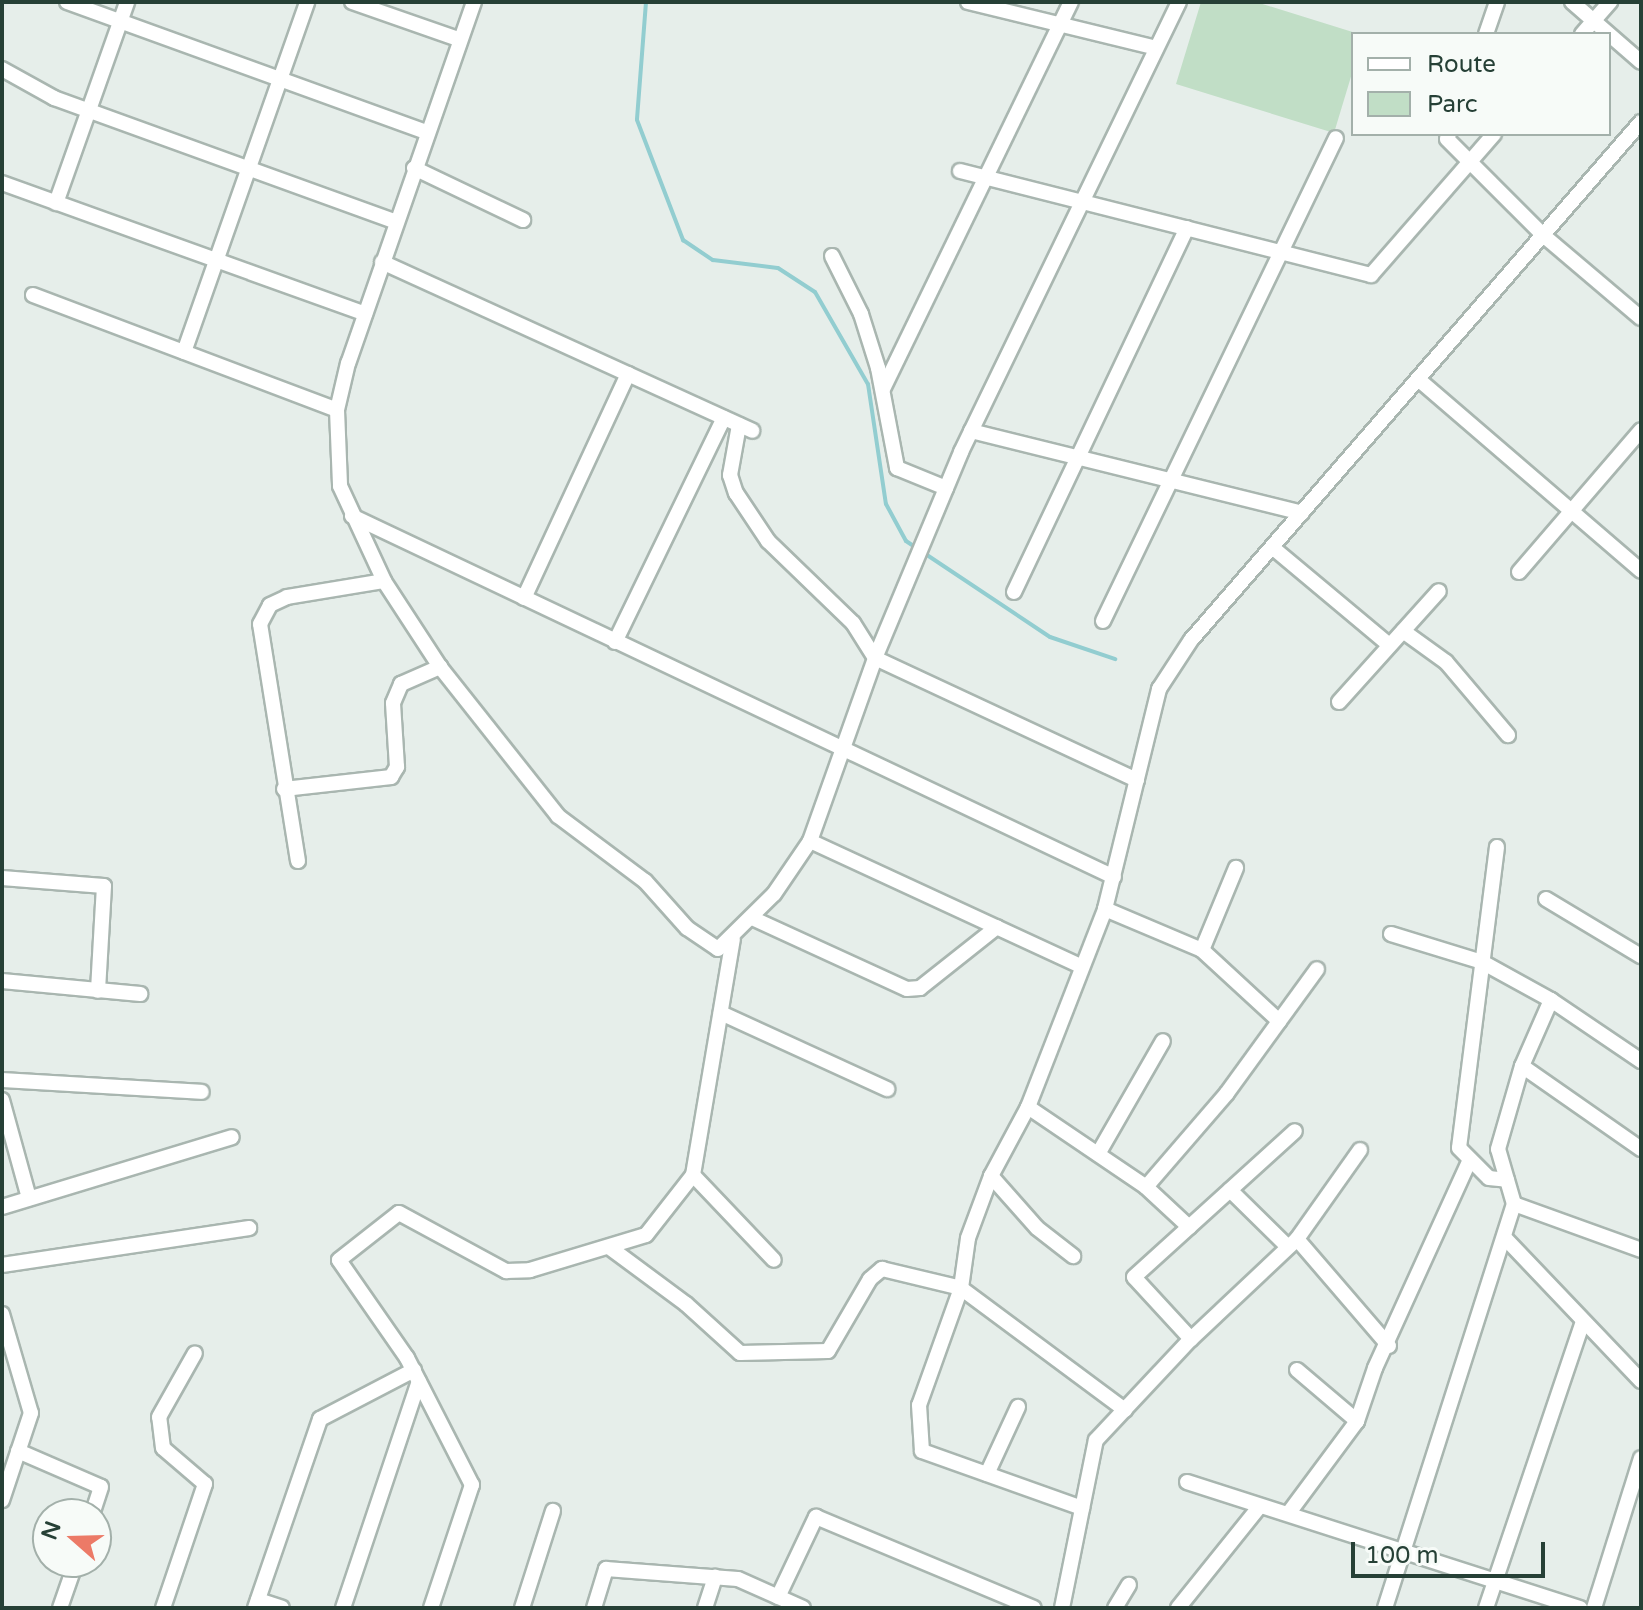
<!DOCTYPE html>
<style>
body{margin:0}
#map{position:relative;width:1643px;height:1610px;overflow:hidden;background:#e6eeea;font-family:"Varela Round",sans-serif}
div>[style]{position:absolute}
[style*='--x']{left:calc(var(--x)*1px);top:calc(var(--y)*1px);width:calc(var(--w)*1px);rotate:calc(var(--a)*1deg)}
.green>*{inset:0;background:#c1dec6}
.stream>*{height:4px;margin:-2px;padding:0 2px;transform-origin:2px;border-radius:2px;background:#92cdd0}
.roads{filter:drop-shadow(2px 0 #a9b6b0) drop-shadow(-2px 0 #a9b6b0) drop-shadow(0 2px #a9b6b0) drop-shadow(0 -2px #a9b6b0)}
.minor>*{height:14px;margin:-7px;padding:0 7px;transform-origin:7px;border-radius:7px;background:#fff}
span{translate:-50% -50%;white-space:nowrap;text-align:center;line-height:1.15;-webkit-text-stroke:7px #f7fbf8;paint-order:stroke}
.frame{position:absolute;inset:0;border:4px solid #264036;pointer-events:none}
.legend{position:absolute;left:1351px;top:32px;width:260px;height:104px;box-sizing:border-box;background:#f7fbf8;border:2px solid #a3b0aa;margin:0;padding:10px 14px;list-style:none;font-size:24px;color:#264036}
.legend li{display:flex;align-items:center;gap:16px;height:40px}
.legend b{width:40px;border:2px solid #a3b0aa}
.north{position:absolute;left:32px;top:1498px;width:80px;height:80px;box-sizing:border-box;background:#f7fbf8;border:2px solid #a3b0aa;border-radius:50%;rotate:290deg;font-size:22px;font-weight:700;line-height:32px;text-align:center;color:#264036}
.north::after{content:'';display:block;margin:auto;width:28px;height:36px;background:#ec7a67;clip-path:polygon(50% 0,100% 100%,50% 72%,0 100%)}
.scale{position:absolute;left:1351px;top:1542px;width:194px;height:36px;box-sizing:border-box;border:4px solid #264036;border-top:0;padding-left:10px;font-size:24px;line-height:28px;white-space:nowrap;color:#264036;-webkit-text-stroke:6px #f7fbf8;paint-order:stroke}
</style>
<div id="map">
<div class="green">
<div style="clip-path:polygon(1201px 2px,1256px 2px,1359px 34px,1353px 34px,1353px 70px,1334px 133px,1176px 84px)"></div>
</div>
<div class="stream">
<div style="--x:646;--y:2;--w:118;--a:94.4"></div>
<div style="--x:637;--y:120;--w:129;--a:69"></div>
<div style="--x:683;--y:240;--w:36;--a:34"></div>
<div style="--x:713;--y:260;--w:65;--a:7"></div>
<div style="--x:778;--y:268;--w:44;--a:33"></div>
<div style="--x:815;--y:292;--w:106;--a:60.1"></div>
<div style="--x:868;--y:384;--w:121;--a:81.5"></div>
<div style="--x:886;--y:504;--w:42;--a:61.6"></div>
<div style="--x:906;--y:541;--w:173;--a:33.7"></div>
<div style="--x:1050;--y:637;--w:69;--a:18.7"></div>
</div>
<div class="roads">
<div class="minor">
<div style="--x:67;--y:2;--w:383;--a:19.9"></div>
<div style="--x:352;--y:2;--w:112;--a:19.2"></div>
<div style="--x:474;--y:2;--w:382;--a:109.2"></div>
<div style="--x:348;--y:363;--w:48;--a:103.2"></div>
<div style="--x:337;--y:410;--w:76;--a:87.7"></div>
<div style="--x:340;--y:486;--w:105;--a:65.1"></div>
<div style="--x:384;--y:581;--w:103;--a:56.9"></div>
<div style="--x:440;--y:667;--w:190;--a:51.6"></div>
<div style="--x:558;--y:816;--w:109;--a:36.8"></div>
<div style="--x:645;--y:881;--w:63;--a:48.2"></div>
<div style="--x:687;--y:928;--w:37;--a:34"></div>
<div style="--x:718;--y:949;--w:78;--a:-44.5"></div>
<div style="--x:774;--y:894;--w:64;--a:-55.8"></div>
<div style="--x:810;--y:841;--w:194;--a:-70.4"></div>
<div style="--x:875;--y:658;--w:223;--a:-67.3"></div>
<div style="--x:961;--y:452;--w:500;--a:-64.15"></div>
<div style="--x:968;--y:2;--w:190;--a:13.7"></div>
<div style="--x:1572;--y:2;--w:91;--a:41"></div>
<div style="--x:1486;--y:34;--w:34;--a:-71"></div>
<div style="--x:1582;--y:34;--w:43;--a:-48.8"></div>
<div style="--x:2;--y:69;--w:60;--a:29.1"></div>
<div style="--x:54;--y:98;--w:364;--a:19.9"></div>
<div style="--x:1449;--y:134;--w:5;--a:112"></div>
<div style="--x:1447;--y:139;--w:136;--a:45"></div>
<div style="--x:1543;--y:235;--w:128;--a:40.3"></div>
<div style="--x:414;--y:168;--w:121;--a:25.5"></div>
<div style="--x:960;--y:171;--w:424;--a:14.2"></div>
<div style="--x:1371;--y:275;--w:187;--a:-48.9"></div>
<div style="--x:2;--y:183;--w:386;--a:19.8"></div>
<div style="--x:56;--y:203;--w:213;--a:-70.5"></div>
<div style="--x:832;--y:256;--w:65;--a:63.4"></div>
<div style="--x:861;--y:314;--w:57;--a:72.5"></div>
<div style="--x:878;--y:368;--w:102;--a:79.2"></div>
<div style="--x:897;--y:468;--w:53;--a:22.2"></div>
<div style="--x:382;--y:262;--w:407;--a:24.5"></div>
<div style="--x:33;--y:295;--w:325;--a:20.7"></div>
<div style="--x:184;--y:352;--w:371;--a:-70.6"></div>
<div style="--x:1418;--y:379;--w:294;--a:40.7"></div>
<div style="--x:883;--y:389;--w:430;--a:-64.1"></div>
<div style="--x:739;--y:425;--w:51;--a:100.2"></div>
<div style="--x:730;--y:475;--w:19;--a:72"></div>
<div style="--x:736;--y:493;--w:58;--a:56.3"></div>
<div style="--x:768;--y:541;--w:118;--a:44"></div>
<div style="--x:853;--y:623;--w:41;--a:57.8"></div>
<div style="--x:875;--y:658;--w:289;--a:25"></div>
<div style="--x:971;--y:431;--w:341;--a:13.9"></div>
<div style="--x:352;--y:516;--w:843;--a:25.35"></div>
<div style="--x:1272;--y:547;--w:153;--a:39.9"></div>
<div style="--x:1519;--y:572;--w:187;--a:-49.3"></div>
<div style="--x:1014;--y:592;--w:403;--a:-64.6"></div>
<div style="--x:524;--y:598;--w:247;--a:-65.1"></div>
<div style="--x:1103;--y:621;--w:536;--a:-64.25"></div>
<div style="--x:1403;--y:631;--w:53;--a:35.8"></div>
<div style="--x:1446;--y:662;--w:96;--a:49.7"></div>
<div style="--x:615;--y:642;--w:249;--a:-64.1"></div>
<div style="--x:1339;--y:702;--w:149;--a:-48"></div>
<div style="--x:284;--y:789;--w:108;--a:-6.4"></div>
<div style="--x:391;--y:777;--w:12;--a:-59"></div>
<div style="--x:397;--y:767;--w:64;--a:-93.6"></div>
<div style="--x:393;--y:703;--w:21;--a:-67"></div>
<div style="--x:401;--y:684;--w:43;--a:-23.6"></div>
<div style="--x:810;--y:841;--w:298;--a:24.8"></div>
<div style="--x:1497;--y:847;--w:303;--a:97.2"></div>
<div style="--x:1459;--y:1148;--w:42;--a:45"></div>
<div style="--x:1489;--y:1178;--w:18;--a:6"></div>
<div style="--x:298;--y:861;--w:240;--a:-99.1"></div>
<div style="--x:260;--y:624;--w:21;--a:-62"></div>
<div style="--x:270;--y:605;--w:19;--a:-25"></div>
<div style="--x:287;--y:597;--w:98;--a:-9.4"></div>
<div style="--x:2;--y:878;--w:102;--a:4.5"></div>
<div style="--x:104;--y:886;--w:105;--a:93.3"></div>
<div style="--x:1546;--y:899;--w:111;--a:31"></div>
<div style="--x:1105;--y:909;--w:105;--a:22.9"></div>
<div style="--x:1202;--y:950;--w:105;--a:42.7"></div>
<div style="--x:752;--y:918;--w:170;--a:24.6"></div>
<div style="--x:907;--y:989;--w:13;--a:-4"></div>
<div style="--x:920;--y:988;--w:98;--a:-38.4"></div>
<div style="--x:1391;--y:934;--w:95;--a:17.1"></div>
<div style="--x:1482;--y:962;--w:79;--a:28.8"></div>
<div style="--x:1551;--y:1000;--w:109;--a:34.1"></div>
<div style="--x:1202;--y:950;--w:89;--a:-67.5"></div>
<div style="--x:2;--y:981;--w:139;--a:5.4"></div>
<div style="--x:721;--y:1013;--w:183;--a:24.6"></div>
<div style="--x:1522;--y:1066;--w:145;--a:34.9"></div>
<div style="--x:2;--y:1080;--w:200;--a:3.4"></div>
<div style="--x:2;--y:1100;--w:102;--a:74.6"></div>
<div style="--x:1028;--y:1107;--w:143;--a:34.1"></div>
<div style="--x:1146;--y:1187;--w:59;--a:42.9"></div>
<div style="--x:1098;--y:1154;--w:130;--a:-60.1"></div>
<div style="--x:693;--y:1175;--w:117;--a:46.4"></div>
<div style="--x:991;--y:1176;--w:69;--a:48.5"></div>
<div style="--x:1037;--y:1228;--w:46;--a:37.9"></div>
<div style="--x:1146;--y:1187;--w:124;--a:-49.2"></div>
<div style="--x:1227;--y:1093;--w:153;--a:-54"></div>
<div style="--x:1230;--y:1190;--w:81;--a:44.5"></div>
<div style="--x:1514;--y:1204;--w:135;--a:19.9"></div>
<div style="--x:2;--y:1207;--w:240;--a:-16.9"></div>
<div style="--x:1504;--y:1237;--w:199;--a:46.4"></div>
<div style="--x:1297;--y:1239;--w:141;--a:49.3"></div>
<div style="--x:609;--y:1247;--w:96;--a:36.5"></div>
<div style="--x:686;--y:1304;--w:73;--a:42.2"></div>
<div style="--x:740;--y:1353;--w:88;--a:-1.3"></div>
<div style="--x:828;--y:1351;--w:83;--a:-59.7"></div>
<div style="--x:870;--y:1279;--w:16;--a:-40"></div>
<div style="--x:882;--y:1269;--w:81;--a:13.5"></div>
<div style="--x:961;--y:1288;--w:124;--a:109.7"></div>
<div style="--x:919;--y:1405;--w:46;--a:86.3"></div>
<div style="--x:922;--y:1451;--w:170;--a:19.6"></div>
<div style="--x:2;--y:1265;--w:250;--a:-8.5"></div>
<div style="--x:2;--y:1314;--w:103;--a:73.7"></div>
<div style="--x:31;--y:1413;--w:92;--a:108.4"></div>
<div style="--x:1191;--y:1339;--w:84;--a:-132.6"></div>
<div style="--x:1134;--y:1277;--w:217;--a:-42.2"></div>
<div style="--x:1297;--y:1370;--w:79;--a:40.4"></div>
<div style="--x:1125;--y:1410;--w:204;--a:-143.4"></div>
<div style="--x:961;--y:1288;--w:50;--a:-82"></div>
<div style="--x:968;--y:1238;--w:66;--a:-69.6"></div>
<div style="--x:991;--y:1176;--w:78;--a:-61.8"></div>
<div style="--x:1028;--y:1107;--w:212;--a:-68.7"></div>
<div style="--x:1105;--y:909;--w:227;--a:-76.2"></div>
<div style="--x:1159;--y:689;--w:59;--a:-56.9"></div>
<div style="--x:1191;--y:640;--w:686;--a:-49.02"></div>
<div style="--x:18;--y:1451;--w:90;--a:23.4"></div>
<div style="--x:101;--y:1487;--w:28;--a:108"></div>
<div style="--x:987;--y:1474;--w:74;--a:-65.2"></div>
<div style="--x:1187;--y:1482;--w:413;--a:17.8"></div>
<div style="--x:1288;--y:1514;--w:116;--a:-53.4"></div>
<div style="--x:1357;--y:1421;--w:56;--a:-71.2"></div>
<div style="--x:1375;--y:1368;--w:229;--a:-65.5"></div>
<div style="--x:778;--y:1597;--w:89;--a:-64.6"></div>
<div style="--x:816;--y:1517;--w:236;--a:22.7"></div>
<div style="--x:258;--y:1600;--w:25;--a:18"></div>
<div style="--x:60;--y:1608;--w:49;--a:-70.8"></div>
<div style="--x:163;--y:1608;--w:131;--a:-71.3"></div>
<div style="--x:205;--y:1484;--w:55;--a:-139.4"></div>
<div style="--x:163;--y:1448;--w:31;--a:-97"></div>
<div style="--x:159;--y:1417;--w:73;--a:-60.6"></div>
<div style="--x:255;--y:1608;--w:200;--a:-71"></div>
<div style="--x:320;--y:1419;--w:106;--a:-27.5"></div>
<div style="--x:343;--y:1608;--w:239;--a:-71.5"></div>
<div style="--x:431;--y:1608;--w:130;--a:-71.6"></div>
<div style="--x:472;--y:1485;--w:143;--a:-117.1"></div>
<div style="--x:407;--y:1358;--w:119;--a:-124.8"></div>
<div style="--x:339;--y:1260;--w:76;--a:-38.1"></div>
<div style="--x:399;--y:1213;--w:122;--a:28.5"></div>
<div style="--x:506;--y:1271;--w:24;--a:-2"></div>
<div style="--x:530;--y:1270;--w:121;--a:-16.8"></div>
<div style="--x:646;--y:1235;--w:76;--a:-51.9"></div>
<div style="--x:693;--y:1175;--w:239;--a:-80.4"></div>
<div style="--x:522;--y:1608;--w:102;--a:-72.3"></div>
<div style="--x:594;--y:1608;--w:41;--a:-72.9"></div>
<div style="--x:606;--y:1569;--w:132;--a:4.3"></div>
<div style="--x:738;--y:1579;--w:71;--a:24"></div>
<div style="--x:705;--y:1608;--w:33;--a:-72"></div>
<div style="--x:1062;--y:1608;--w:171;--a:-78.6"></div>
<div style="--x:1096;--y:1440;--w:139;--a:-46.8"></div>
<div style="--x:1191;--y:1339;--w:146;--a:-43.3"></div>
<div style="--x:1297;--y:1239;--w:109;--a:-54.7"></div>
<div style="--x:1115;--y:1608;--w:27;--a:-59"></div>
<div style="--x:1178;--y:1608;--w:131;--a:-51.2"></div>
<div style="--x:1385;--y:1608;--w:424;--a:-72.3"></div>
<div style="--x:1514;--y:1204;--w:57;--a:-106.2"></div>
<div style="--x:1498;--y:1149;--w:86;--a:-73.9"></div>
<div style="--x:1522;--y:1066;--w:72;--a:-66.3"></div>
<div style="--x:1486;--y:1608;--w:303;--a:-71.3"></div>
<div style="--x:1594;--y:1608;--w:157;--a:-72.6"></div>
</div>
</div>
<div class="frame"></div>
<ul class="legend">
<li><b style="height:10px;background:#fff"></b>Route</li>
<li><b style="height:22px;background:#c1dec6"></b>Parc</li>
</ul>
<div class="north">N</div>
<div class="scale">100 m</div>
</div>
